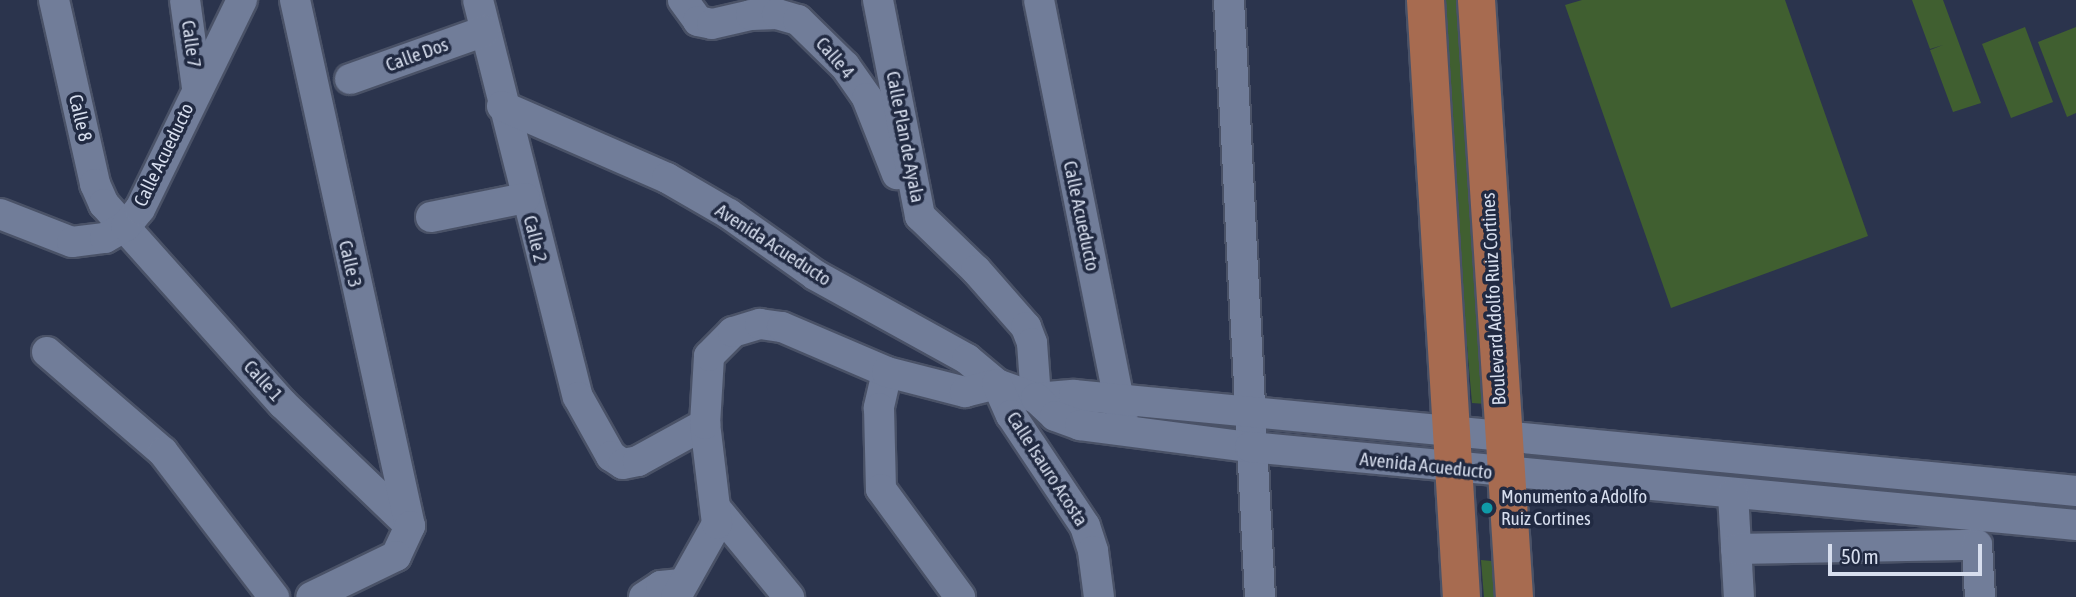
<!DOCTYPE html>
<style>
body{margin:0}
#map{position:relative;width:2076px;height:597px;overflow:hidden;background:#2b344d;font-family:"Asap Condensed",sans-serif}
div>[style]{position:absolute}
[style*='--x']{left:calc(var(--x)*1px);top:calc(var(--y)*1px);width:calc(var(--w)*1px);rotate:calc(var(--a)*1deg)}
.green>*{inset:0;background:#405f30}
.roads{filter:drop-shadow(2px 0 #4a5267) drop-shadow(-2px 0 #4a5267) drop-shadow(0 2px #4a5267) drop-shadow(0 -2px #4a5267)}
.minor>*{height:30px;margin:-15px;padding:0 15px;transform-origin:15px;border-radius:15px;background:#717d99}
.major>*{height:37px;margin:-18.5px;padding:0 18.5px;transform-origin:18.5px;border-radius:18.5px;background:#a76b50}
.dots>*{width:19px;height:19px;translate:-50% -50%;box-sizing:border-box;border:4px solid #212a42;border-radius:50%}
span{translate:-50% -50%;white-space:nowrap;text-align:center;line-height:1.15;-webkit-text-stroke:7px #212a42;paint-order:stroke}
.street-label{font-size:19px;color:#d7deee}
.poi-label{font-size:19px;color:#d7deee}
.left{translate:0 -50%;text-align:left}
.scale{position:absolute;left:1828px;top:544px;width:154px;height:32px;box-sizing:border-box;border:4px solid #d7deee;border-top:0;padding-left:9px;font-size:21px;line-height:24px;white-space:nowrap;color:#d7deee;-webkit-text-stroke:5px #212a42;paint-order:stroke}
</style>
<div id="map">
<div class="green">
<div style="clip-path:polygon(1437px 0,1467px 0,1500px 405px,1472px 403px)"></div>
<div style="clip-path:polygon(1582px 0,1785px 0,1868px 236px,1671px 308px,1565px 5px)"></div>
<div style="clip-path:polygon(1912px 0,1943px 0,1981px 103px,1953px 112px,1930px 50px,1943px 45px,1930px 49px)"></div>
<div style="clip-path:polygon(2025px 27px,2053px 102px,2011px 118px,1982px 44px)"></div>
<div style="clip-path:polygon(2076px 27px,2076px 113px,2067px 117px,2038px 42px)"></div>
<div style="clip-path:polygon(1481px 560px,1502px 562px,1505px 597px,1484px 597px)"></div>
</div>
<div class="roads">
<div class="minor">
<div style="--x:54;--y:0;--w:189;--a:77.4"></div>
<div style="--x:95;--y:184;--w:22;--a:66"></div>
<div style="--x:104;--y:204;--w:268;--a:48.2"></div>
<div style="--x:283;--y:404;--w:176;--a:43.8"></div>
<div style="--x:185;--y:0;--w:89;--a:82.2"></div>
<div style="--x:295;--y:0;--w:538;--a:77.67"></div>
<div style="--x:410;--y:526;--w:33;--a:115"></div>
<div style="--x:396;--y:556;--w:94;--a:154.2"></div>
<div style="--x:478;--y:0;--w:409;--a:75.9"></div>
<div style="--x:578;--y:397;--w:68;--a:60.8"></div>
<div style="--x:611;--y:456;--w:14;--a:34"></div>
<div style="--x:623;--y:464;--w:15;--a:-11"></div>
<div style="--x:638;--y:461;--w:77;--a:-28.9"></div>
<div style="--x:683;--y:0;--w:26;--a:54"></div>
<div style="--x:698;--y:21;--w:14;--a:12"></div>
<div style="--x:712;--y:24;--w:40;--a:-13"></div>
<div style="--x:751;--y:15;--w:26;--a:-2"></div>
<div style="--x:777;--y:14;--w:22;--a:16"></div>
<div style="--x:798;--y:20;--w:66;--a:44.4"></div>
<div style="--x:845;--y:66;--w:39;--a:55"></div>
<div style="--x:867;--y:98;--w:82;--a:68.5"></div>
<div style="--x:878;--y:0;--w:220;--a:79"></div>
<div style="--x:920;--y:216;--w:78;--a:44"></div>
<div style="--x:976;--y:270;--w:76;--a:48.7"></div>
<div style="--x:1026;--y:327;--w:17;--a:69"></div>
<div style="--x:1032;--y:343;--w:55;--a:85.8"></div>
<div style="--x:1039;--y:0;--w:425;--a:78.7"></div>
<div style="--x:1229;--y:0;--w:598;--a:87.03"></div>
<div style="--x:350;--y:79;--w:143;--a:-19.6"></div>
<div style="--x:502;--y:106;--w:180;--a:23.6"></div>
<div style="--x:667;--y:178;--w:72;--a:30.1"></div>
<div style="--x:729;--y:214;--w:105;--a:35.3"></div>
<div style="--x:815;--y:275;--w:174;--a:28.9"></div>
<div style="--x:967;--y:359;--w:39;--a:40"></div>
<div style="--x:997;--y:384;--w:41;--a:19.7"></div>
<div style="--x:1036;--y:398;--w:38;--a:-5"></div>
<div style="--x:1074;--y:395;--w:1007;--a:5.47"></div>
<div style="--x:0;--y:214;--w:77;--a:21.3"></div>
<div style="--x:72;--y:242;--w:33;--a:-7"></div>
<div style="--x:105;--y:238;--w:24;--a:-30"></div>
<div style="--x:126;--y:226;--w:22;--a:-51"></div>
<div style="--x:140;--y:209;--w:233;--a:-64"></div>
<div style="--x:431;--y:217;--w:96;--a:-11.4"></div>
<div style="--x:47;--y:352;--w:153;--a:40.8"></div>
<div style="--x:163;--y:452;--w:183;--a:52.6"></div>
<div style="--x:887;--y:372;--w:37;--a:103"></div>
<div style="--x:879;--y:408;--w:81;--a:88.6"></div>
<div style="--x:881;--y:489;--w:134;--a:53.8"></div>
<div style="--x:1036;--y:398;--w:26;--a:43"></div>
<div style="--x:1055;--y:416;--w:27;--a:20"></div>
<div style="--x:1080;--y:425;--w:171;--a:7.4"></div>
<div style="--x:1250;--y:447;--w:830;--a:5.39"></div>
<div style="--x:1733;--y:494;--w:103;--a:86.7"></div>
<div style="--x:718;--y:511;--w:112;--a:50.5"></div>
<div style="--x:1736;--y:549;--w:241;--a:-1"></div>
<div style="--x:1977;--y:545;--w:52;--a:86.7"></div>
<div style="--x:644;--y:597;--w:20;--a:-33"></div>
<div style="--x:661;--y:586;--w:20;--a:-6"></div>
<div style="--x:676;--y:597;--w:84;--a:-60.7"></div>
<div style="--x:717;--y:524;--w:101;--a:-96.8"></div>
<div style="--x:705;--y:424;--w:68;--a:-86.6"></div>
<div style="--x:709;--y:356;--w:34;--a:-45"></div>
<div style="--x:733;--y:332;--w:28;--a:-17"></div>
<div style="--x:760;--y:324;--w:22;--a:8"></div>
<div style="--x:782;--y:327;--w:114;--a:23.2"></div>
<div style="--x:887;--y:372;--w:81;--a:14.4"></div>
<div style="--x:965;--y:392;--w:33;--a:-14"></div>
<div style="--x:997;--y:384;--w:34;--a:66"></div>
<div style="--x:1011;--y:415;--w:133;--a:56.3"></div>
<div style="--x:1085;--y:526;--w:26;--a:72"></div>
<div style="--x:1093;--y:551;--w:46;--a:82.6"></div>
</div>
<div class="major">
<div style="--x:1425;--y:0;--w:598;--a:86.55"></div>
<div style="--x:1476;--y:0;--w:598;--a:86.36"></div>
</div>
</div>
<div class="dots">
<div style="left:1487px;top:508px;background:#0f9aa8"></div>
</div>
<div class="street-label">
<span style="left:191px;top:44px;rotate:82deg">Calle 7</span>
<span style="left:417px;top:55px;rotate:-20deg">Calle Dos</span>
<span style="left:835px;top:58px;rotate:49deg">Calle 4</span>
<span style="left:80px;top:118px;rotate:77deg">Calle 8</span>
<span style="left:905px;top:137px;rotate:79deg">Calle Plan de Ayala</span>
<span style="left:164px;top:155px;rotate:-64deg">Calle Acueducto</span>
<span style="left:1081px;top:216px;rotate:78deg">Calle Acueducto</span>
<span style="left:535px;top:239px;rotate:76deg">Calle 2</span>
<span style="left:773px;top:245px;rotate:33deg">Avenida Acueducto</span>
<span style="left:350px;top:264px;rotate:77deg">Calle 3</span>
<span style="left:1494px;top:299px;rotate:-93deg">Boulevard Adolfo Ruiz Cortines</span>
<span style="left:263px;top:381px;rotate:48deg">Calle 1</span>
<span style="left:1426px;top:466px;rotate:6deg">Avenida Acueducto</span>
<span style="left:1047px;top:469px;rotate:57deg">Calle Isauro Acosta</span>
</div>
<div class="poi-label">
<span class="left" style="left:1501px;top:508px">Monumento a Adolfo<br>Ruiz Cortines</span>
</div>
<div class="scale">50 m</div>
</div>
